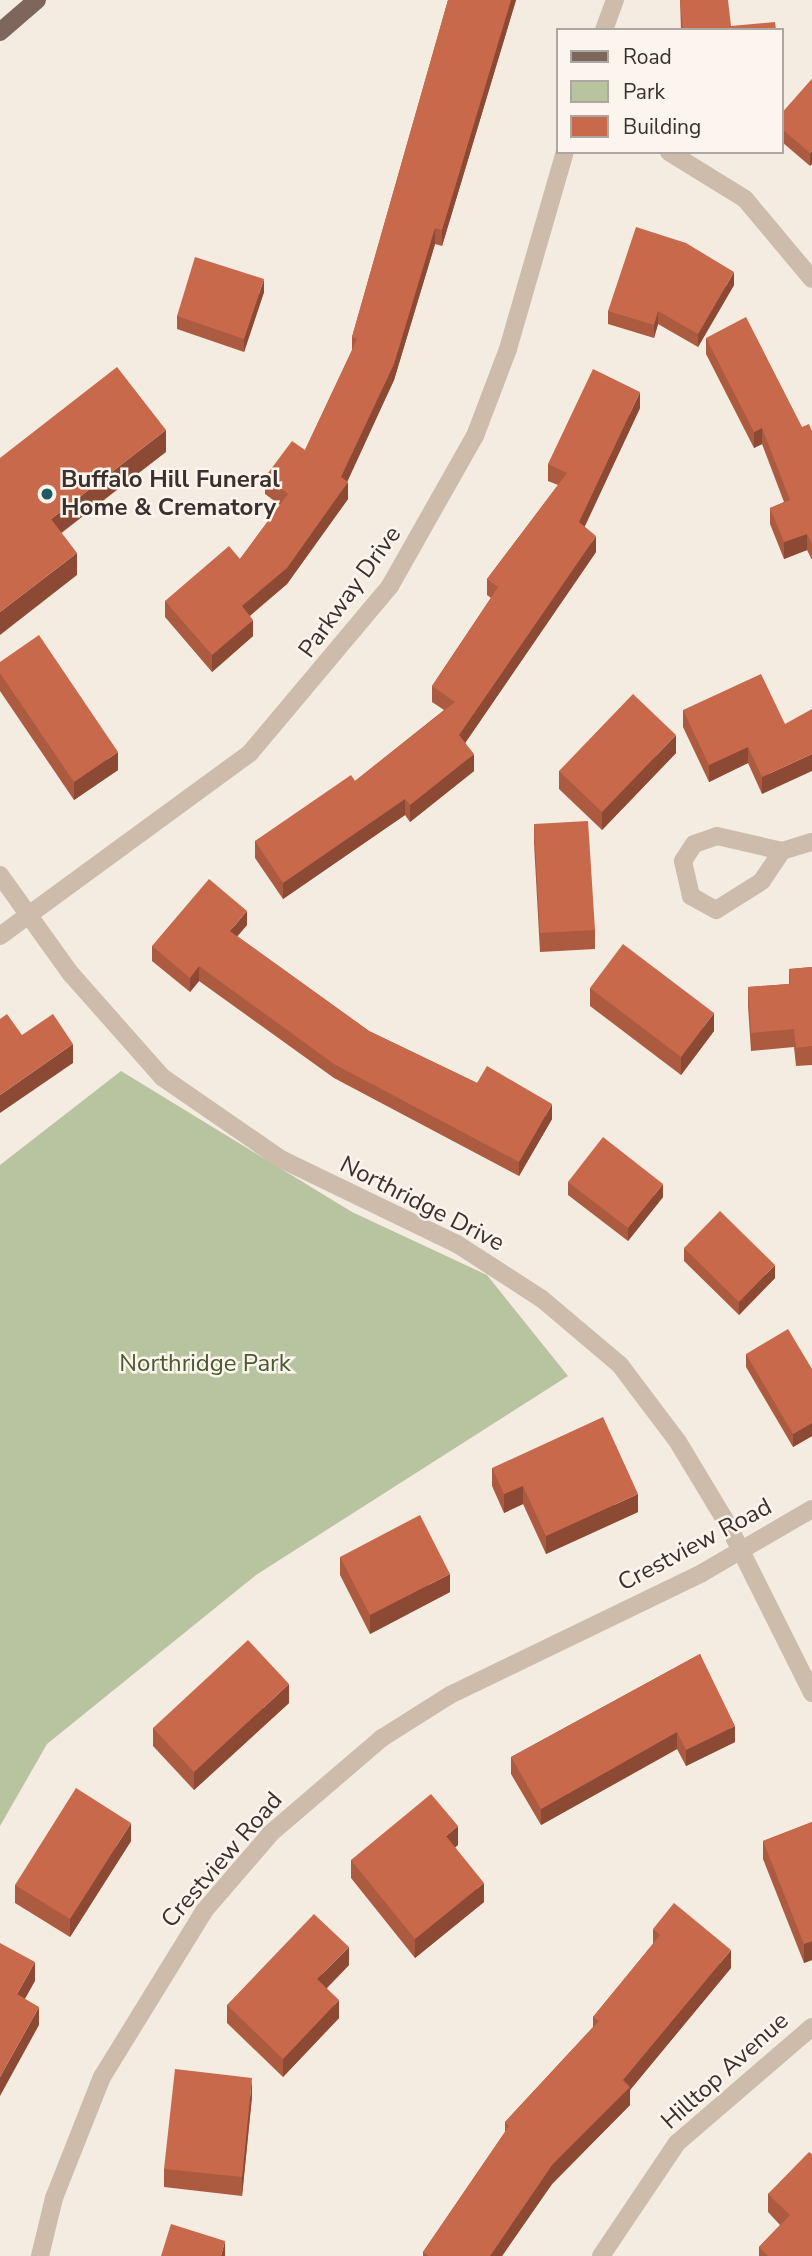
<!DOCTYPE html>
<style>
body{margin:0}
#map{position:relative;width:812px;height:2256px;overflow:hidden;background:#f4ebe1;font-family:"Nunito Sans",sans-serif}
div>[style]{position:absolute}
[style*='--x']{left:calc(var(--x)*1px);top:calc(var(--y)*1px);width:calc(var(--w)*1px);rotate:calc(var(--a)*1deg)}
.green>*{inset:0;background:#b8c4a0}
.minor>*{height:18px;margin:-9px;padding:0 9px;transform-origin:9px;border-radius:9px;background:#cdbbac}
.primary>*{height:18px;margin:-9px;padding:0 9px;transform-origin:9px;border-radius:9px;background:#7d675c}
.wall>*{inset:0;background:#ac5a40}
.shaded-wall>*{inset:0;background:#8c4a34}
.building>*{inset:0;background:#c8694b}
.dots>*{width:19px;height:19px;translate:-50% -50%;box-sizing:border-box;border:4px solid #fbf5ee;border-radius:50%}
span{translate:-50% -50%;white-space:nowrap;text-align:center;line-height:1.15;-webkit-text-stroke:5px #fbf5ee;paint-order:stroke}
.poi-label{font-size:24px;color:#3b302b;font-weight:700}
.left{translate:0 -50%;text-align:left}
.street-label{font-size:24px;color:#3b302b}
.park-label{font-size:24px;color:#4a5a2e}
.legend{position:absolute;left:556px;top:28px;width:228px;height:126px;box-sizing:border-box;background:#fbf5ee;border:2px solid #aea6a0;margin:0;padding:9px 12px;list-style:none;font-size:21px;color:#3b302b}
.legend li{display:flex;align-items:center;gap:14px;height:35px}
.legend b{width:35px;border:2px solid #aea6a0}
</style>
<div id="map">
<div class="green">
<div style="clip-path:polygon(121px 1071px,352px 1212px,487px 1275px,568px 1376px,256px 1575px,47px 1744px,0 1826px,0 1165px)"></div>
</div>
<div class="minor">
<div style="--x:604;--y:30;--w:32;--a:-70"></div>
<div style="--x:669;--y:152;--w:89;--a:31.7"></div>
<div style="--x:745;--y:199;--w:104;--a:50.1"></div>
<div style="--x:717;--y:836;--w:67;--a:13"></div>
<div style="--x:782;--y:851;--w:36;--a:124"></div>
<div style="--x:762;--y:881;--w:54;--a:147.8"></div>
<div style="--x:716;--y:910;--w:29;--a:-151"></div>
<div style="--x:691;--y:896;--w:36;--a:-103"></div>
<div style="--x:683;--y:861;--w:20;--a:-57"></div>
<div style="--x:694;--y:844;--w:24;--a:-19"></div>
<div style="--x:782;--y:851;--w:31;--a:-17"></div>
<div style="--x:0;--y:875;--w:122;--a:54.4"></div>
<div style="--x:71;--y:974;--w:137;--a:48.5"></div>
<div style="--x:162;--y:1077;--w:145;--a:34.6"></div>
<div style="--x:281;--y:1159;--w:195;--a:25.8"></div>
<div style="--x:457;--y:1244;--w:101;--a:32.9"></div>
<div style="--x:542;--y:1299;--w:102;--a:40.2"></div>
<div style="--x:620;--y:1365;--w:96;--a:53"></div>
<div style="--x:678;--y:1442;--w:97;--a:58.9"></div>
<div style="--x:728;--y:1525;--w:188;--a:63.4"></div>
<div style="--x:0;--y:936;--w:310;--a:-36.2"></div>
<div style="--x:250;--y:753;--w:218;--a:-50"></div>
<div style="--x:390;--y:586;--w:172;--a:-60.5"></div>
<div style="--x:475;--y:436;--w:93;--a:-69.2"></div>
<div style="--x:508;--y:349;--w:205;--a:-73.9"></div>
<div style="--x:40;--y:2256;--w:60;--a:-76.4"></div>
<div style="--x:54;--y:2198;--w:130;--a:-68.4"></div>
<div style="--x:102;--y:2077;--w:195;--a:-58.4"></div>
<div style="--x:204;--y:1911;--w:103;--a:-49.3"></div>
<div style="--x:271;--y:1833;--w:146;--a:-40.6"></div>
<div style="--x:382;--y:1738;--w:80;--a:-32.3"></div>
<div style="--x:450;--y:1695;--w:280;--a:-25.8"></div>
<div style="--x:702;--y:1573;--w:127;--a:-30.2"></div>
<div style="--x:601;--y:2256;--w:136;--a:-56.1"></div>
<div style="--x:677;--y:2143;--w:178;--a:-40.7"></div>
</div>
<div class="primary">
<div style="--x:0;--y:32;--w:49;--a:-40.9"></div>
</div>
<div class="wall">
<div style="clip-path:polygon(448px 0,516px 0,442px 246px,435px 244px,394px 380px,347px 481px,348px 499px,287px 584px,250px 616px,253px 636px,212px 672px,165px 617px,165px 601px,240px 559px,280px 505px,265px 494px,265px 477px,305px 450px,352px 351px,352px 337px)"></div>
<div style="clip-path:polygon(680px 0,731px 26px,776px 30px,681px 30px)"></div>
<div style="clip-path:polygon(812px 79px,810px 166px,782px 142px,782px 113px)"></div>
<div style="clip-path:polygon(734px 285px,698px 347px,658px 324px,654px 338px,608px 324px,608px 311px)"></div>
<div style="clip-path:polygon(264px 292px,244px 352px,177px 329px,177px 316px)"></div>
<div style="clip-path:polygon(706px 338px,802px 427px,812px 431px,812px 560px,807px 550px,784px 559px,770px 524px,770px 508px,784px 502px,762px 444px,754px 448px,706px 354px)"></div>
<div style="clip-path:polygon(640px 408px,584px 527px,596px 552px,465px 743px,474px 771px,410px 822px,405px 815px,283px 899px,255px 858px,255px 841px,355px 781px,444px 710px,432px 702px,432px 686px,491px 598px,487px 595px,487px 579px,558px 485px,548px 481px,548px 464px)"></div>
<div style="clip-path:polygon(0 662px,118px 770px,74px 800px,0 691px)"></div>
<div style="clip-path:polygon(683px 710px,785px 724px,762px 794px,748px 763px,709px 782px,683px 727px)"></div>
<div style="clip-path:polygon(676px 753px,602px 830px,559px 789px,559px 771px)"></div>
<div style="clip-path:polygon(534px 824px,595px 930px,595px 949px,540px 952px,534px 843px)"></div>
<div style="clip-path:polygon(247px 925px,237px 936px,369px 1031px,552px 1119px,519px 1176px,334px 1078px,199px 981px,190px 992px,152px 961px,152px 946px)"></div>
<div style="clip-path:polygon(812px 967px,812px 1065px,796px 1066px,794px 1047px,751px 1051px,748px 1006px,748px 987px,789px 984px,789px 969px)"></div>
<div style="clip-path:polygon(590px 988px,714px 1031px,681px 1075px,590px 1006px)"></div>
<div style="clip-path:polygon(568px 1182px,663px 1197px,628px 1241px,568px 1195px)"></div>
<div style="clip-path:polygon(684px 1248px,775px 1278px,739px 1315px,684px 1261px)"></div>
<div style="clip-path:polygon(746px 1354px,812px 1369px,812px 1436px,793px 1447px,746px 1367px)"></div>
<div style="clip-path:polygon(492px 1468px,638px 1512px,546px 1554px,523px 1504px,504px 1513px,492px 1486px)"></div>
<div style="clip-path:polygon(340px 1557px,450px 1592px,370px 1634px,340px 1575px)"></div>
<div style="clip-path:polygon(700px 1654px,735px 1742px,686px 1766px,677px 1749px,541px 1825px,511px 1774px,511px 1757px)"></div>
<div style="clip-path:polygon(289px 1703px,194px 1790px,153px 1746px,153px 1728px)"></div>
<div style="clip-path:polygon(812px 1822px,812px 1960px,804px 1963px,763px 1859px,763px 1841px)"></div>
<div style="clip-path:polygon(131px 1841px,70px 1937px,15px 1903px,15px 1885px)"></div>
<div style="clip-path:polygon(458px 1845px,455px 1847px,484px 1902px,415px 1958px,351px 1878px,351px 1860px)"></div>
<div style="clip-path:polygon(653px 1929px,731px 1968px,630px 2090px,630px 2105px,552px 2184px,502px 2256px,423px 2256px,423px 2252px,505px 2132px,505px 2122px,593px 2027px,593px 2017px,653px 1944px)"></div>
<div style="clip-path:polygon(349px 1965px,327px 1988px,339px 2018px,283px 2077px,227px 2023px,227px 2005px)"></div>
<div style="clip-path:polygon(252px 2096px,242px 2196px,164px 2187px,164px 2169px)"></div>
<div style="clip-path:polygon(812px 2154px,812px 2256px,759px 2256px,759px 2247px,780px 2225px,768px 2212px,768px 2194px)"></div>
</div>
<div class="shaded-wall">
<div style="clip-path:polygon(511px 0,516px 0,442px 246px,442px 230px)"></div>
<div style="clip-path:polygon(812px 151px,812px 164px,810px 166px,810px 153px)"></div>
<div style="clip-path:polygon(435px 228px,435px 244px,394px 380px,344px 489px,348px 482px,348px 499px,287px 584px,242px 622px,242px 606px,341px 477px)"></div>
<div style="clip-path:polygon(734px 272px,734px 285px,698px 347px,698px 334px)"></div>
<div style="clip-path:polygon(264px 279px,264px 292px,244px 352px,244px 339px)"></div>
<div style="clip-path:polygon(658px 311px,658px 324px,654px 338px,654px 325px)"></div>
<div style="clip-path:polygon(640px 392px,640px 408px,579px 539px,579px 522px)"></div>
<div style="clip-path:polygon(762px 428px,762px 444px,754px 448px,754px 432px)"></div>
<div style="clip-path:polygon(166px 430px,166px 452px,51px 541px,51px 519px)"></div>
<div style="clip-path:polygon(807px 534px,807px 550px,784px 559px,784px 542px)"></div>
<div style="clip-path:polygon(596px 536px,596px 552px,459px 752px,459px 735px)"></div>
<div style="clip-path:polygon(77px 553px,77px 575px,0 635px,0 612px)"></div>
<div style="clip-path:polygon(253px 620px,253px 636px,212px 672px,212px 655px)"></div>
<div style="clip-path:polygon(676px 735px,676px 753px,602px 830px,602px 812px)"></div>
<div style="clip-path:polygon(748px 747px,748px 763px,709px 782px,709px 765px)"></div>
<div style="clip-path:polygon(118px 752px,118px 770px,74px 800px,74px 782px)"></div>
<div style="clip-path:polygon(474px 754px,474px 771px,410px 822px,410px 805px)"></div>
<div style="clip-path:polygon(812px 754px,812px 771px,762px 794px,762px 777px)"></div>
<div style="clip-path:polygon(405px 799px,405px 815px,283px 899px,283px 883px)"></div>
<div style="clip-path:polygon(247px 911px,247px 925px,230px 945px,230px 931px)"></div>
<div style="clip-path:polygon(199px 966px,199px 981px,190px 992px,190px 978px)"></div>
<div style="clip-path:polygon(714px 1013px,714px 1031px,681px 1075px,681px 1057px)"></div>
<div style="clip-path:polygon(73px 1044px,73px 1063px,0 1113px,0 1095px)"></div>
<div style="clip-path:polygon(552px 1104px,552px 1119px,519px 1176px,519px 1162px)"></div>
<div style="clip-path:polygon(663px 1184px,663px 1197px,628px 1241px,628px 1228px)"></div>
<div style="clip-path:polygon(775px 1265px,775px 1278px,739px 1315px,739px 1302px)"></div>
<div style="clip-path:polygon(812px 1423px,812px 1436px,793px 1447px,793px 1434px)"></div>
<div style="clip-path:polygon(523px 1486px,523px 1504px,504px 1513px,504px 1494px)"></div>
<div style="clip-path:polygon(638px 1494px,638px 1512px,546px 1554px,546px 1536px)"></div>
<div style="clip-path:polygon(450px 1574px,450px 1592px,370px 1634px,370px 1615px)"></div>
<div style="clip-path:polygon(289px 1684px,289px 1703px,194px 1790px,194px 1772px)"></div>
<div style="clip-path:polygon(735px 1726px,735px 1742px,686px 1766px,686px 1750px)"></div>
<div style="clip-path:polygon(677px 1732px,677px 1749px,541px 1825px,541px 1809px)"></div>
<div style="clip-path:polygon(131px 1823px,131px 1841px,70px 1937px,70px 1919px)"></div>
<div style="clip-path:polygon(458px 1826px,458px 1845px,446px 1855px,446px 1836px)"></div>
<div style="clip-path:polygon(484px 1883px,484px 1902px,415px 1958px,415px 1939px)"></div>
<div style="clip-path:polygon(812px 1941px,812px 1960px,804px 1963px,804px 1944px)"></div>
<div style="clip-path:polygon(349px 1947px,349px 1965px,317px 1998px,317px 1979px)"></div>
<div style="clip-path:polygon(731px 1950px,731px 1968px,630px 2090px,630px 2105px,552px 2184px,502px 2256px,490px 2256px,552px 2165px)"></div>
<div style="clip-path:polygon(35px 1962px,35px 1981px,17px 2013px,17px 1994px)"></div>
<div style="clip-path:polygon(339px 2000px,339px 2018px,283px 2077px,283px 2059px)"></div>
<div style="clip-path:polygon(39px 2007px,39px 2025px,0 2096px,0 2077px)"></div>
<div style="clip-path:polygon(252px 2078px,252px 2096px,242px 2196px,242px 2177px)"></div>
<div style="clip-path:polygon(225px 2241px,225px 2256px,221px 2256px)"></div>
</div>
<div class="building">
<div style="clip-path:polygon(448px 0,511px 0,442px 230px,435px 228px,394px 364px,341px 477px,348px 482px,287px 568px,242px 606px,253px 620px,212px 655px,165px 601px,229px 546px,240px 559px,288px 494px,265px 477px,292px 441px,305px 450px,357px 339px,352px 337px)"></div>
<div style="clip-path:polygon(680px 0,728px 0,731px 26px,775px 22px,776px 30px,683px 30px)"></div>
<div style="clip-path:polygon(812px 79px,812px 151px,810px 153px,782px 129px,782px 113px)"></div>
<div style="clip-path:polygon(636px 227px,686px 243px,734px 272px,698px 334px,658px 311px,654px 325px,608px 311px)"></div>
<div style="clip-path:polygon(195px 257px,264px 279px,244px 339px,177px 316px)"></div>
<div style="clip-path:polygon(746px 317px,802px 427px,809px 424px,812px 431px,812px 544px,807px 534px,784px 542px,770px 508px,790px 500px,762px 428px,754px 432px,706px 338px)"></div>
<div style="clip-path:polygon(117px 367px,166px 430px,51px 519px,77px 553px,0 612px,0 458px)"></div>
<div style="clip-path:polygon(593px 369px,640px 392px,579px 522px,596px 536px,459px 735px,474px 754px,410px 805px,405px 799px,283px 883px,255px 841px,351px 775px,355px 781px,455px 702px,432px 686px,498px 587px,487px 579px,567px 473px,548px 464px)"></div>
<div style="clip-path:polygon(39px 635px,118px 752px,74px 782px,0 673px,0 662px)"></div>
<div style="clip-path:polygon(761px 674px,785px 724px,812px 709px,812px 754px,762px 777px,748px 747px,709px 765px,683px 710px)"></div>
<div style="clip-path:polygon(633px 694px,676px 735px,602px 812px,559px 771px)"></div>
<div style="clip-path:polygon(588px 821px,595px 930px,540px 933px,534px 824px)"></div>
<div style="clip-path:polygon(209px 879px,247px 911px,230px 931px,369px 1031px,477px 1083px,487px 1066px,552px 1104px,519px 1162px,334px 1064px,199px 966px,190px 978px,152px 946px)"></div>
<div style="clip-path:polygon(623px 944px,714px 1013px,681px 1057px,590px 988px)"></div>
<div style="clip-path:polygon(812px 967px,812px 1046px,796px 1048px,794px 1029px,751px 1033px,748px 987px,790px 984px,789px 969px)"></div>
<div style="clip-path:polygon(7px 1014px,22px 1035px,53px 1014px,73px 1044px,0 1095px,0 1019px)"></div>
<div style="clip-path:polygon(603px 1137px,663px 1184px,628px 1228px,568px 1182px)"></div>
<div style="clip-path:polygon(720px 1211px,775px 1265px,739px 1302px,684px 1248px)"></div>
<div style="clip-path:polygon(788px 1329px,812px 1369px,812px 1423px,793px 1434px,746px 1354px)"></div>
<div style="clip-path:polygon(603px 1417px,638px 1494px,546px 1536px,523px 1486px,504px 1494px,492px 1468px)"></div>
<div style="clip-path:polygon(420px 1515px,450px 1574px,370px 1615px,340px 1557px)"></div>
<div style="clip-path:polygon(248px 1640px,289px 1684px,194px 1772px,153px 1728px)"></div>
<div style="clip-path:polygon(700px 1654px,735px 1726px,686px 1750px,677px 1732px,541px 1809px,511px 1757px)"></div>
<div style="clip-path:polygon(76px 1788px,131px 1823px,70px 1919px,15px 1885px)"></div>
<div style="clip-path:polygon(431px 1794px,458px 1826px,446px 1836px,484px 1883px,415px 1939px,351px 1860px)"></div>
<div style="clip-path:polygon(812px 1822px,812px 1941px,804px 1944px,763px 1841px)"></div>
<div style="clip-path:polygon(674px 1903px,731px 1950px,623px 2080px,630px 2087px,552px 2165px,490px 2256px,429px 2256px,423px 2252px,509px 2126px,505px 2122px,599px 2021px,593px 2017px,660px 1935px,653px 1929px)"></div>
<div style="clip-path:polygon(314px 1914px,349px 1947px,317px 1979px,339px 2000px,283px 2059px,227px 2005px)"></div>
<div style="clip-path:polygon(0 1943px,35px 1962px,17px 1994px,39px 2007px,0 2077px)"></div>
<div style="clip-path:polygon(175px 2069px,252px 2078px,242px 2177px,164px 2169px)"></div>
<div style="clip-path:polygon(809px 2152px,812px 2154px,812px 2256px,768px 2256px,759px 2247px,790px 2215px,768px 2194px)"></div>
<div style="clip-path:polygon(171px 2224px,225px 2241px,221px 2256px,161px 2256px)"></div>
</div>
<div class="dots">
<div style="left:47px;top:494px;background:#1f5a5e"></div>
</div>
<div class="poi-label">
<span class="left" style="left:61px;top:494px">Buffalo Hill Funeral<br>Home &amp; Crematory</span>
</div>
<div class="street-label">
<span style="left:350px;top:592px;rotate:-54deg">Parkway Drive</span>
<span style="left:422px;top:1204px;rotate:27deg">Northridge Drive</span>
<span style="left:695px;top:1545px;rotate:-28deg">Crestview Road</span>
<span style="left:222px;top:1860px;rotate:-49deg">Crestview Road</span>
<span style="left:725px;top:2071px;rotate:-42deg">Hilltop Avenue</span>
</div>
<div class="park-label">
<span style="left:205px;top:1364px">Northridge Park</span>
</div>
<ul class="legend">
<li><b style="height:9px;background:#7d675c"></b>Road</li>
<li><b style="height:19px;background:#b8c4a0"></b>Park</li>
<li><b style="height:19px;background:#c8694b"></b>Building</li>
</ul>
</div>
